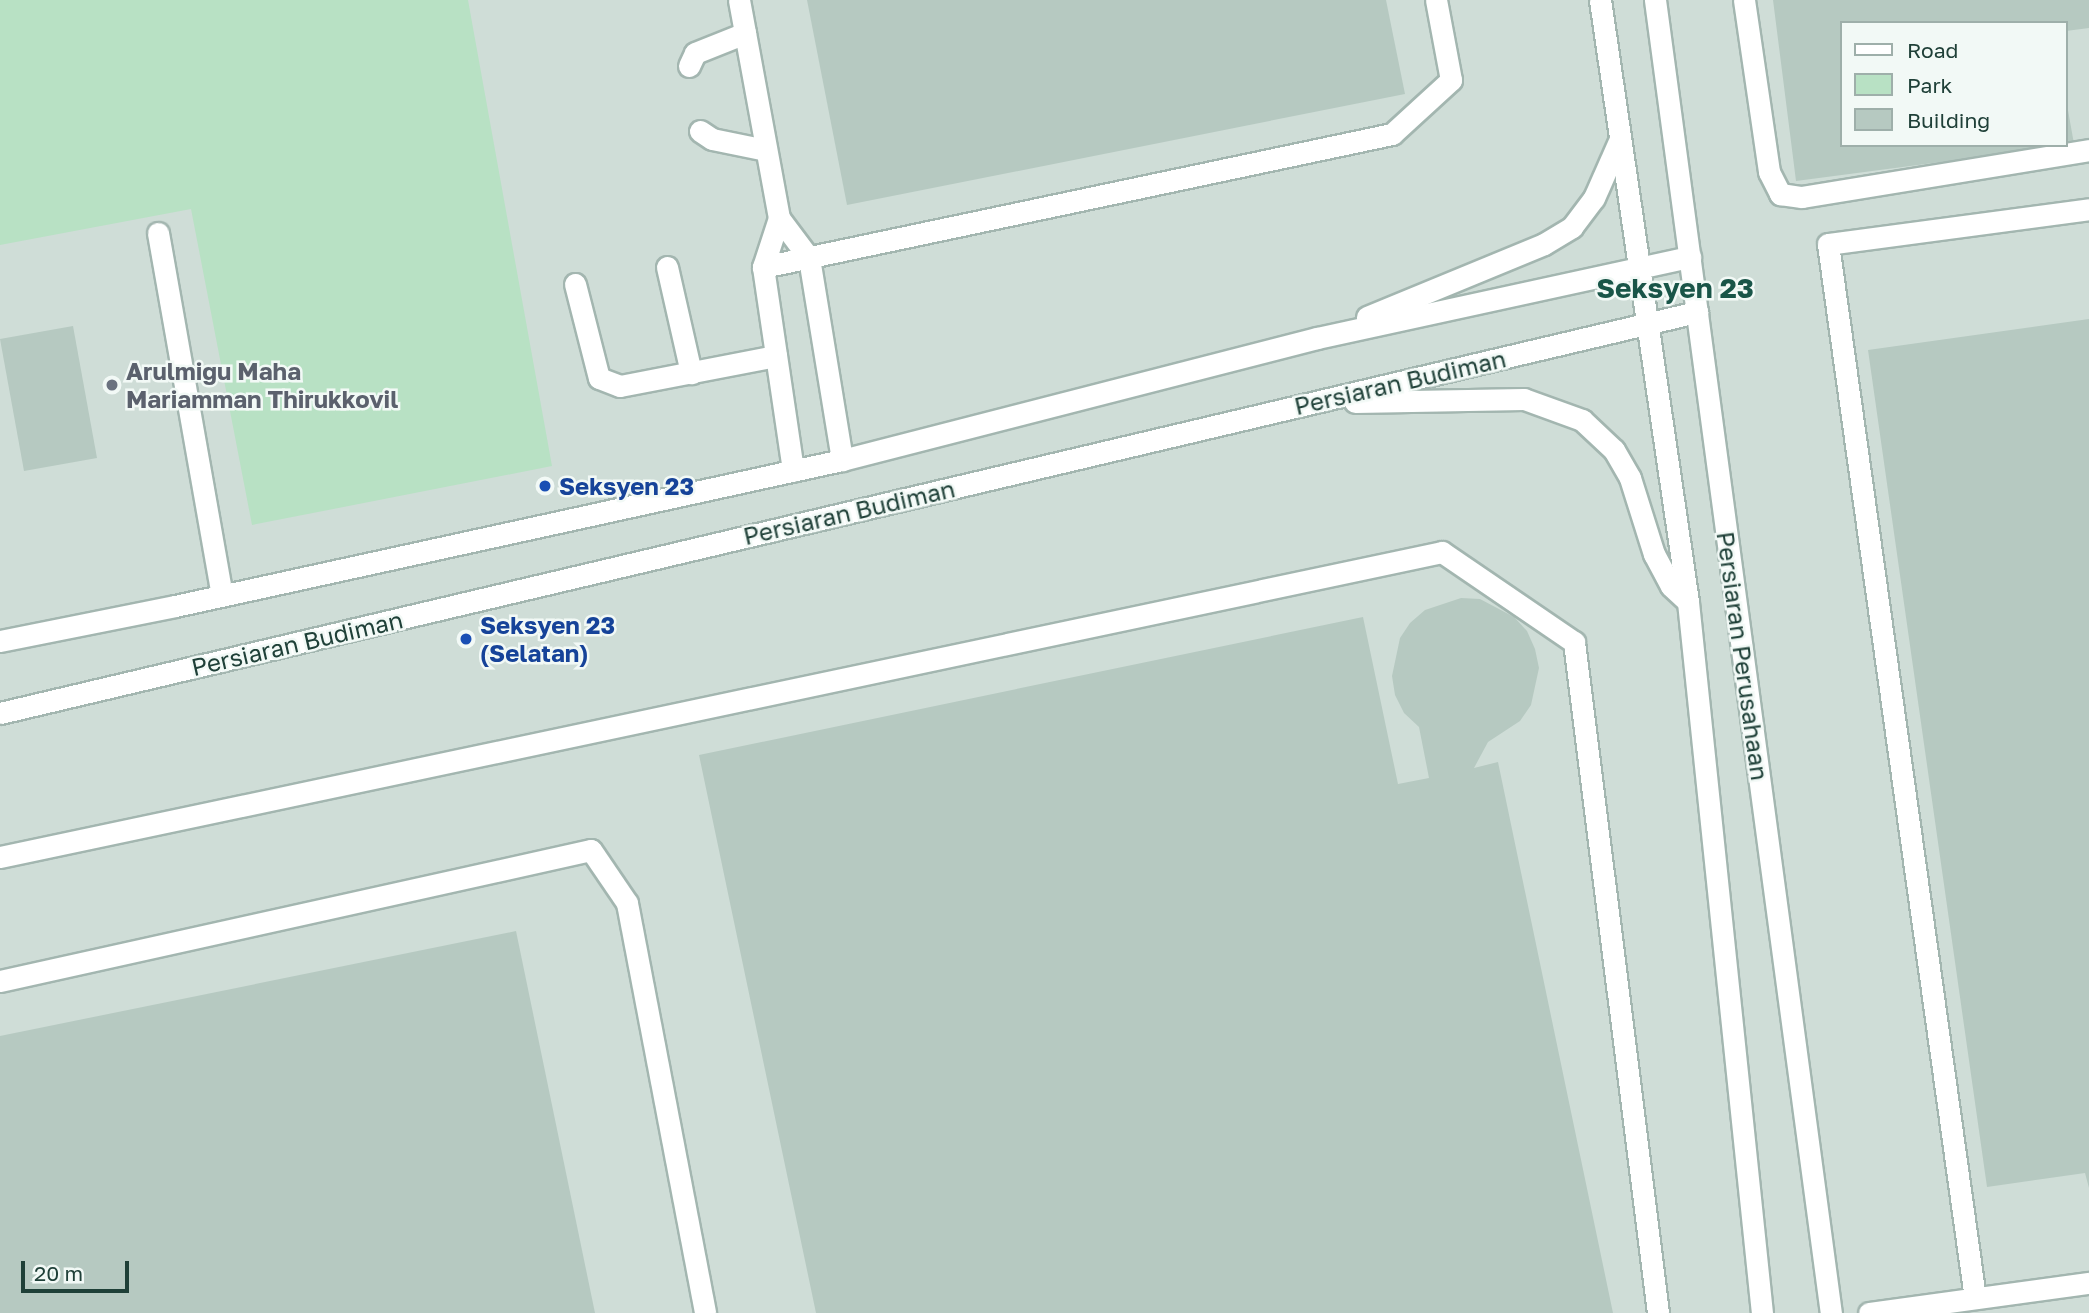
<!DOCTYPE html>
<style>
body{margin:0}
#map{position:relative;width:2089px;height:1313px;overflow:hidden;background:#e1ede8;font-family:"Golos Text",sans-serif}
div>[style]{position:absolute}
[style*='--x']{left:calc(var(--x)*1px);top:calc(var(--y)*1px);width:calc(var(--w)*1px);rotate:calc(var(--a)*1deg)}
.built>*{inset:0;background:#cfddd7}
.green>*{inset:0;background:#b8e1c4}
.building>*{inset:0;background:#b6c9c1}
.roads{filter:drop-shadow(2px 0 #a3b6b0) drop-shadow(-2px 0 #a3b6b0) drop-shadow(0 2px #a3b6b0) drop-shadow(0 -2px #a3b6b0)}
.service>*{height:21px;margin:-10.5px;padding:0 10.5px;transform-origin:10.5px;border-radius:10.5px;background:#fff}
.secondary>*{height:21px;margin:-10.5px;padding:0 10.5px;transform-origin:10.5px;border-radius:10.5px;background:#fff}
.dots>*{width:19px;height:19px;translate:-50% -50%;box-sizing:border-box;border:4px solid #f2f9f6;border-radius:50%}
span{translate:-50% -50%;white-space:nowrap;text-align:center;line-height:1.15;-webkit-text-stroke:5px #f2f9f6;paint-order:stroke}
.worship-label{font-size:24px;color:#5b616d;font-weight:700}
.left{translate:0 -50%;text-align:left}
.street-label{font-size:24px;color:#1f4038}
.transit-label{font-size:24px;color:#164399;font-weight:700}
.quarter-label{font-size:28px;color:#195548;font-weight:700}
.legend{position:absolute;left:1840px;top:21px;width:228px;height:126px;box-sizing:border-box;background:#f2f9f6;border:2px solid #9eafaa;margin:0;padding:9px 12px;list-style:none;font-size:21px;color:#1f4038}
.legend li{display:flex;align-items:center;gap:14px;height:35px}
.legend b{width:35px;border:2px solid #9eafaa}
.scale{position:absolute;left:21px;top:1261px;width:108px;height:32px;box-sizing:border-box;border:4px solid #1f4038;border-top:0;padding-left:9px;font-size:21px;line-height:24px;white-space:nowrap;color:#1f4038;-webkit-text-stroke:5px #f2f9f6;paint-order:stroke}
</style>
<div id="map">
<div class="built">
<div style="clip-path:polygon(evenodd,0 0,2089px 0,2089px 1313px,0 1313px,0 0,1842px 23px,2066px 23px,2066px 145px,1842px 145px,1842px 23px)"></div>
</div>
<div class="green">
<div style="clip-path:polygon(0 0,468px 0,552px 466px,252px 525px,191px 209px,0 245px)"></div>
</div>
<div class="building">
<div style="clip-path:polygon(807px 0,1386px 0,1405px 94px,847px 205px)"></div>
<div style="clip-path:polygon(1773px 0,2089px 0,2089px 28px,2066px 31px,2066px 23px,1842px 23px,1842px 145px,2055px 147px,1796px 181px)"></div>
<div style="clip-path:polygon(2066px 99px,2074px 144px,2066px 145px)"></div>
<div style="clip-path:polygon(2089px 319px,2089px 1188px,2085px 1173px,1987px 1187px,1868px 350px)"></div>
<div style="clip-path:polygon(73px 326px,97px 458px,24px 471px,0 339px)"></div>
<div style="clip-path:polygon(1461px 598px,1480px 599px,1514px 617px,1527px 631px,1535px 649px,1539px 668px,1531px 705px,1520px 721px,1488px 742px,1474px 768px,1498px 762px,1613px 1313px,816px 1313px,699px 755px,1363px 617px,1398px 784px,1429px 778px,1419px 727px,1404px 713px,1395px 695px,1392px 676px,1400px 638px,1410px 623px,1425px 610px)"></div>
<div style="clip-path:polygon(516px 931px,595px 1313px,0 1313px,0 1036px)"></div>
</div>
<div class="roads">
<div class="service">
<div style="--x:739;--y:0;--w:222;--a:79.6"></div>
<div style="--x:779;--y:218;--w:50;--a:53.1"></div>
<div style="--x:809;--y:258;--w:205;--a:80.7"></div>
<div style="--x:1744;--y:0;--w:174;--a:81.7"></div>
<div style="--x:1769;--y:172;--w:25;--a:63"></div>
<div style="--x:1780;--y:194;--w:22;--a:8"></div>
<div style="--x:1802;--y:197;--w:291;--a:-9.3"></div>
<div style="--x:689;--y:66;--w:14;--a:-65"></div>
<div style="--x:695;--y:53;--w:54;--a:-21.8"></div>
<div style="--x:700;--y:131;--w:14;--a:34"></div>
<div style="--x:712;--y:139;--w:55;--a:11.5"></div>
<div style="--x:779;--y:218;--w:52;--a:108.1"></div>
<div style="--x:763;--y:267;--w:206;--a:81.6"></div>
<div style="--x:158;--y:233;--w:368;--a:80"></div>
<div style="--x:667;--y:267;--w:109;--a:77.2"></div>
<div style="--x:763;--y:267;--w:643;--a:-11.94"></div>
<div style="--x:1392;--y:134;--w:80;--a:-42.5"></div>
<div style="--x:1451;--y:80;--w:81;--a:-100.6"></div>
<div style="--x:575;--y:284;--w:97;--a:75.7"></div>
<div style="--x:599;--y:378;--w:22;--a:21"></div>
<div style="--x:620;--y:386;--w:159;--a:-10.9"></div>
<div style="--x:0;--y:857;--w:1474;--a:-11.94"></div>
<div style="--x:1442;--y:552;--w:160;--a:34.3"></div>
<div style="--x:1574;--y:642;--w:676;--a:82.86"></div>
<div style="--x:0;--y:981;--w:605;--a:-12.5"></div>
<div style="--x:591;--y:850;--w:64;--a:55.8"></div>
<div style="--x:627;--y:903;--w:417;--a:79.2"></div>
<div style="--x:1975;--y:1298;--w:1064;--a:-97.94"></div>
<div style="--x:1828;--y:244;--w:263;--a:-7.6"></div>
<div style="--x:1869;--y:1313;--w:222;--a:-7.8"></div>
</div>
<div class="secondary">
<div style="--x:1600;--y:0;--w:608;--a:81.68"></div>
<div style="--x:1688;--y:602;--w:715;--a:84.06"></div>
<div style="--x:1655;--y:0;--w:1325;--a:82.37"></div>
<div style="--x:1367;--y:317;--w:191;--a:-22.4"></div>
<div style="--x:1544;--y:244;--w:33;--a:-31"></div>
<div style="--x:1572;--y:227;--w:36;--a:-53"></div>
<div style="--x:1594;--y:198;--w:64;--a:-66.2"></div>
<div style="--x:1355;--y:402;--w:169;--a:-1"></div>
<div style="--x:1524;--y:399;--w:62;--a:19.9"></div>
<div style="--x:1582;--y:420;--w:44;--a:43.2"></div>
<div style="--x:1614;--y:450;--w:32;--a:60"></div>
<div style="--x:1630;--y:478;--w:80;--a:72.5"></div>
<div style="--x:1654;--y:554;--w:36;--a:62"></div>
<div style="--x:1671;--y:586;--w:23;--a:43"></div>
<div style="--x:0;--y:641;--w:178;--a:-11.3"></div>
<div style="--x:175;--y:606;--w:683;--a:-12.35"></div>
<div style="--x:842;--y:460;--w:490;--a:-14.4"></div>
<div style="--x:1317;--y:338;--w:382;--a:-12.3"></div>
<div style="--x:0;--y:713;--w:1744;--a:-13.3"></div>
</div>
</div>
<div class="dots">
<div style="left:112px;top:385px;background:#6b7280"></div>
<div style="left:545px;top:486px;background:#1a4fb4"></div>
<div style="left:466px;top:639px;background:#1a4fb4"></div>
</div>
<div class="worship-label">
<span class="left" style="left:126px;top:385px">Arulmigu Maha<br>Mariamman Thirukkovil</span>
</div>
<div class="street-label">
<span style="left:1400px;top:382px;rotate:-13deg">Persiaran Budiman</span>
<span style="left:849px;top:512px;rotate:-13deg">Persiaran Budiman</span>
<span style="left:297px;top:643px;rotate:-13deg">Persiaran Budiman</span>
<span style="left:1743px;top:656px;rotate:82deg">Persiaran Perusahaan</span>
</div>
<div class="transit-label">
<span class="left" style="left:559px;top:486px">Seksyen 23</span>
<span class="left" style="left:480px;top:639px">Seksyen 23<br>(Selatan)</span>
</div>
<div class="quarter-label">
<span style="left:1675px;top:288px">Seksyen 23</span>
</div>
<ul class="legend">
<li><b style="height:9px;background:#fff"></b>Road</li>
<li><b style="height:19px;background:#b8e1c4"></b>Park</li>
<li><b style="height:19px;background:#b6c9c1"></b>Building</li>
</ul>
<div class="scale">20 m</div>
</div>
